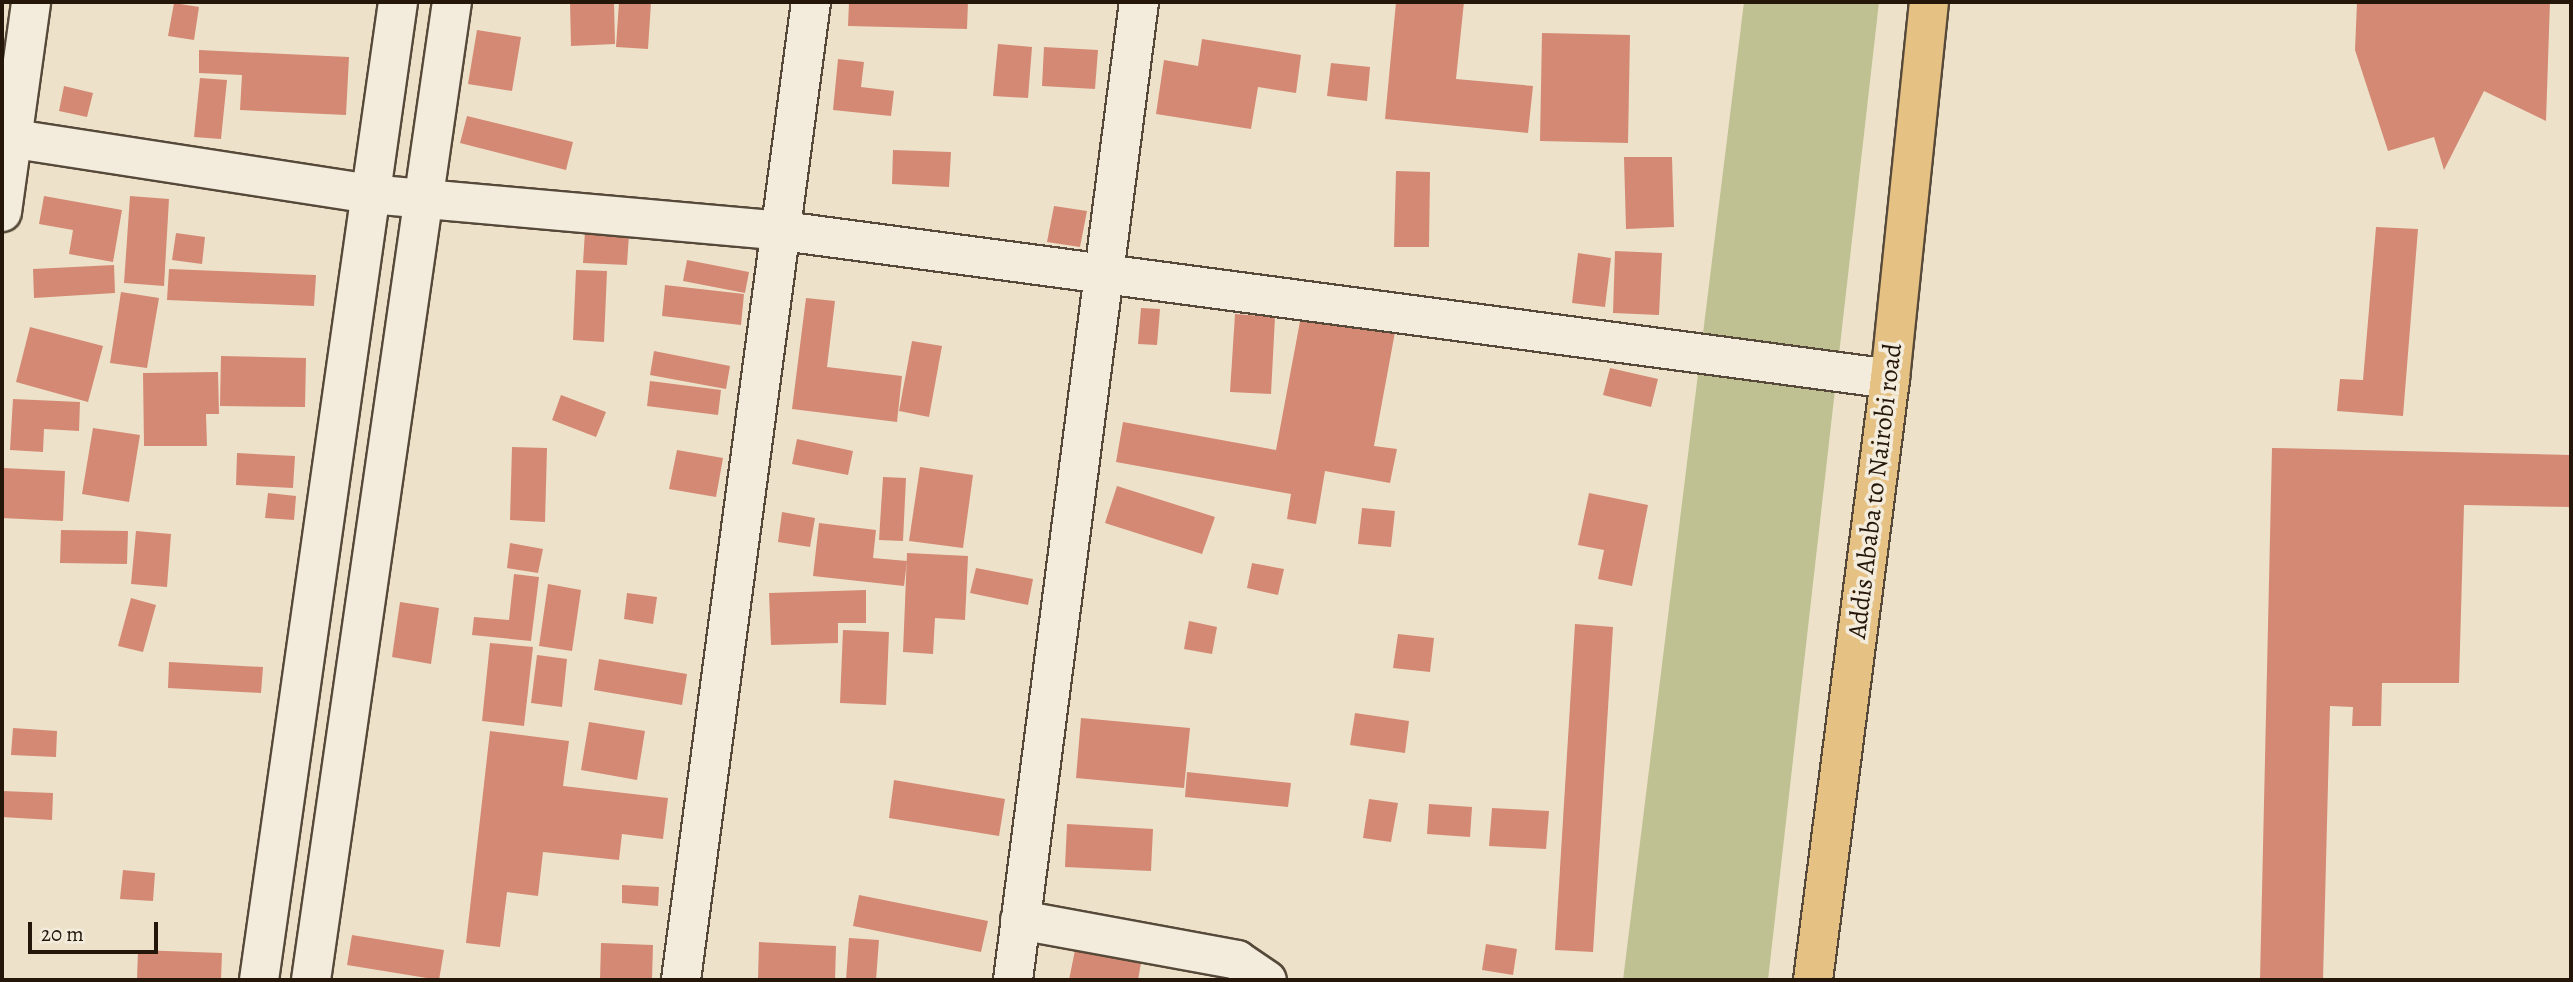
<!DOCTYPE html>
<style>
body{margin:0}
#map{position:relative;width:2573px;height:982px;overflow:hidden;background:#ede2c9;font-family:Alegreya,serif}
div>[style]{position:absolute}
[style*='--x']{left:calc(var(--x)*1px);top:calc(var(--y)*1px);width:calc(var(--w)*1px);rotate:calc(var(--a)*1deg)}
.green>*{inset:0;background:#bfc192}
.building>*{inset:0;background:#d48974}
.roads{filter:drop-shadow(2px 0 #564939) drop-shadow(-2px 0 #564939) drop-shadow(0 2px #564939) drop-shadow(0 -2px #564939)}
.minor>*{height:38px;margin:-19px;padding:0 19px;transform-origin:19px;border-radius:19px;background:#f3ecdc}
.highway>*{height:38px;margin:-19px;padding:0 19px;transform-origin:19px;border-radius:19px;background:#e6c184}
span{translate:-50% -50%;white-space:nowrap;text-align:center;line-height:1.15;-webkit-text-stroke:7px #f3ecdc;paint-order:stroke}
.street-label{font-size:26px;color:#241609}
.frame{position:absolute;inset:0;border:4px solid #241609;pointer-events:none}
.scale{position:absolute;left:28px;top:922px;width:130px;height:32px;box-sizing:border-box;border:4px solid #241609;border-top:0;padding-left:9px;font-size:21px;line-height:24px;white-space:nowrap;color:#241609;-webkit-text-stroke:5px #f3ecdc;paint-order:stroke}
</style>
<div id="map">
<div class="green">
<div style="clip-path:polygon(1744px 2px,1879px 2px,1768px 980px,1623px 980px)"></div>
</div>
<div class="building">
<div style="clip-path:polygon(570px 2px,614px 2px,615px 44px,571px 46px)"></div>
<div style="clip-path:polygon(619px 2px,651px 2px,648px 49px,616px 47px)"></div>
<div style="clip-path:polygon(849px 2px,968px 2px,967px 29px,848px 26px)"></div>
<div style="clip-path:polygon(1396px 2px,1464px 2px,1456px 79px,1533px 86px,1528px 133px,1385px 119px)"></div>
<div style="clip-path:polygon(2357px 2px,2550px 2px,2546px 121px,2484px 91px,2444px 170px,2434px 137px,2388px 151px,2355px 50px)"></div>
<div style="clip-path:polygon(174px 3px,199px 7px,194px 40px,168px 36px)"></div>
<div style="clip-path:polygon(477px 30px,521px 37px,512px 91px,468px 84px)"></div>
<div style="clip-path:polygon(1542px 33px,1630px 35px,1628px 143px,1540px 141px)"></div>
<div style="clip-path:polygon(1202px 39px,1301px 55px,1296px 93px,1258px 87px,1251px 129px,1156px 114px,1164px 60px,1198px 66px)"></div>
<div style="clip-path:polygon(998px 44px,1032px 47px,1028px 98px,993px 96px)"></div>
<div style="clip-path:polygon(1044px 47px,1098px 50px,1095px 89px,1042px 86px)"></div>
<div style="clip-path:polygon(199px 50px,349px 57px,346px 115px,240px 110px,242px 75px,199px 73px)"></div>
<div style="clip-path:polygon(838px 59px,864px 62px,861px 87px,894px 91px,891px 116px,833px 110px)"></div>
<div style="clip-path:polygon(1331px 63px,1370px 67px,1367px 101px,1327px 96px)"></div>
<div style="clip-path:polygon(200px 78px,227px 80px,221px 139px,194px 137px)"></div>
<div style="clip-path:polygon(64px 86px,93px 93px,87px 117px,59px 111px)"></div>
<div style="clip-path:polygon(467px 116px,573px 142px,566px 170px,460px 143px)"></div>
<div style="clip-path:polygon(893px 150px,951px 152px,949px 187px,892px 184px)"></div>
<div style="clip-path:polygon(1624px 157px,1672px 157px,1674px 227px,1626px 229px)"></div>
<div style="clip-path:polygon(1396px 171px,1430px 172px,1429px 247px,1394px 247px)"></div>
<div style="clip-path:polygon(44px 196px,122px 210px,113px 262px,69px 254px,73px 230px,39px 224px)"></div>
<div style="clip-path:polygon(130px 196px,169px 199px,164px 286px,124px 283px)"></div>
<div style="clip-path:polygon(1054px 206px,1087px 211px,1080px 247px,1047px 242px)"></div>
<div style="clip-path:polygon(586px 216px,630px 219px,627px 265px,583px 263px)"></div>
<div style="clip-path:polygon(2376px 227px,2418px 229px,2403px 416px,2337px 411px,2340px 379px,2363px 380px)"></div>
<div style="clip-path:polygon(176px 233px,205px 237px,202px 264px,172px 260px)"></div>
<div style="clip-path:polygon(1615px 251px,1662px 253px,1659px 315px,1613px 313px)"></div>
<div style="clip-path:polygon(1578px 253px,1611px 258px,1605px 307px,1572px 303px)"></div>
<div style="clip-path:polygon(687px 260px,749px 272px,745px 293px,683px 281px)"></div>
<div style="clip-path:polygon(114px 265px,115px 293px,34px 298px,33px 269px)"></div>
<div style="clip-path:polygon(169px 269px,316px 275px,314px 306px,167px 300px)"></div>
<div style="clip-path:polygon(576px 270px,607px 271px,604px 342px,573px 340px)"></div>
<div style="clip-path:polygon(665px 285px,744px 294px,741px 325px,662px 316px)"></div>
<div style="clip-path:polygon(121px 292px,159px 298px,147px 368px,110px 363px)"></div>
<div style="clip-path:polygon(806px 298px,835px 301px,827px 367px,902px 376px,897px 422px,792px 409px)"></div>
<div style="clip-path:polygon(1141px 308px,1160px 309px,1157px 345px,1138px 344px)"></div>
<div style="clip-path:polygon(1235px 314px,1275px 317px,1271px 394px,1230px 392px)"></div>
<div style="clip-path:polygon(1301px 316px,1395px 332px,1374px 446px,1397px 449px,1390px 483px,1325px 471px,1316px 524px,1287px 519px,1291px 494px,1116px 462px,1123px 422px,1276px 450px)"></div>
<div style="clip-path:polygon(30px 327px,103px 346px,88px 402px,16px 382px)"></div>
<div style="clip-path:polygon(912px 341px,942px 346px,929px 417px,899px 411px)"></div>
<div style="clip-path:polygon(654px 351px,730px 366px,726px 389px,650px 375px)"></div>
<div style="clip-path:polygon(221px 356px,306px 358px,305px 407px,220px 406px)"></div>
<div style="clip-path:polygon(1610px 368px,1658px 379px,1651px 407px,1603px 395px)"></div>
<div style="clip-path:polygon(218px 372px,219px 414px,206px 414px,207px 446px,144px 446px,143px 373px)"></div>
<div style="clip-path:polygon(650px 381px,721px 390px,718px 415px,647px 406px)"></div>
<div style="clip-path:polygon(561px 395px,606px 412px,596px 437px,552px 420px)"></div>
<div style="clip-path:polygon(13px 399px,80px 402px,79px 431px,44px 429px,43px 452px,10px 450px)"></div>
<div style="clip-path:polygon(93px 428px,140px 435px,129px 502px,82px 494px)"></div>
<div style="clip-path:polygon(797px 439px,853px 451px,848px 475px,792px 464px)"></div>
<div style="clip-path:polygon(512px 447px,547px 448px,545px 522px,510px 520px)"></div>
<div style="clip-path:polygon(2272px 448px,2571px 455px,2571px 507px,2464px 505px,2459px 683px,2382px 683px,2381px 726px,2352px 726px,2353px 707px,2330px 706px,2323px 980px,2260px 980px)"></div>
<div style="clip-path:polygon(677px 450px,723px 458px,716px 497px,669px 489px)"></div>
<div style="clip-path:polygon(237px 453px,295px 456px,293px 488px,236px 485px)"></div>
<div style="clip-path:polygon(920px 467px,973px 475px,963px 548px,909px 541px)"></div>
<div style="clip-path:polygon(3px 468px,65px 471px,63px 521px,2px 518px)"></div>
<div style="clip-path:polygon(883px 477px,906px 478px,903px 541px,879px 540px)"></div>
<div style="clip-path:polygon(1117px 486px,1215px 517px,1202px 554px,1105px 523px)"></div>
<div style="clip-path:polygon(268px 493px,296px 496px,294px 520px,265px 518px)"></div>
<div style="clip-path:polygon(1589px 493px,1648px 505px,1632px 586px,1598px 579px,1604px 550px,1578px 545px)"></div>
<div style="clip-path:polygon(1362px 508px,1395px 511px,1391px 547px,1358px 544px)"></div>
<div style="clip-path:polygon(782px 512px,815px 518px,810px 547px,778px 542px)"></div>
<div style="clip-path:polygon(819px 523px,876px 530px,873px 558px,907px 561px,904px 586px,813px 576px)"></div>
<div style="clip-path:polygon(61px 530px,128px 531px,127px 564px,60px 563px)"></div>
<div style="clip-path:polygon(136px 531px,171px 534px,167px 587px,131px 584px)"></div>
<div style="clip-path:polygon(510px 543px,543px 549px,538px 573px,507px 568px)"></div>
<div style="clip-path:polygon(907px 553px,968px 556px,965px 620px,935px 618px,933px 654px,903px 652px)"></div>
<div style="clip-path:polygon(1252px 563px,1284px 569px,1278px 595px,1247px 588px)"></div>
<div style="clip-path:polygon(976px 568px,1033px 579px,1028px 605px,970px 593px)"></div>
<div style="clip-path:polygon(514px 574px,539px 577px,531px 641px,472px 635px,474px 617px,509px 620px)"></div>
<div style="clip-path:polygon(548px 584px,581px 590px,572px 651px,539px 646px)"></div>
<div style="clip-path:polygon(866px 590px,866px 623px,838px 623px,838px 643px,771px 645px,769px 593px)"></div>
<div style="clip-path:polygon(627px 593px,657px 597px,653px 624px,624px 619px)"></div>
<div style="clip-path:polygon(131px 598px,156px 605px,143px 652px,118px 646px)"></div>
<div style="clip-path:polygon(400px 602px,439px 608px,431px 664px,392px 657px)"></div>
<div style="clip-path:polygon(1189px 621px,1217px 627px,1212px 654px,1184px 649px)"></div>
<div style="clip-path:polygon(1575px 624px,1613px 627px,1593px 952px,1555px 950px)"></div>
<div style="clip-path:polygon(843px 630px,889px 632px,886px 705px,840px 703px)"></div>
<div style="clip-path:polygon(1398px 634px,1434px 638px,1430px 672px,1393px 668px)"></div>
<div style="clip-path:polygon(490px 643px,533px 647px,524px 726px,482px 721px)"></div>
<div style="clip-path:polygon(537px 655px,567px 659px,562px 707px,531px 703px)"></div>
<div style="clip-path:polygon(599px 659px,687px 674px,682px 705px,594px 690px)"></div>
<div style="clip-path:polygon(169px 662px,263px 667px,261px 693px,168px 688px)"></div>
<div style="clip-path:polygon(1355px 713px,1409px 721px,1405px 753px,1350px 745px)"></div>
<div style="clip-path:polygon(1081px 718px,1190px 728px,1184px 788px,1076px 778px)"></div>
<div style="clip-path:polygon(589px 722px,645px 731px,637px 780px,581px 770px)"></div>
<div style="clip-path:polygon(13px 728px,57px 731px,56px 757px,11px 755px)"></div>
<div style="clip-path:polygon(490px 731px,569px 741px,563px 786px,668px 798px,663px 839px,622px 834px,619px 860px,543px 852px,538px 896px,507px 892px,500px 947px,466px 943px)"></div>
<div style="clip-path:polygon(1187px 772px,1291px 783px,1288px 807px,1185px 797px)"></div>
<div style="clip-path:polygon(894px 780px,1005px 799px,999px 836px,889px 818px)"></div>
<div style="clip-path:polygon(2px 791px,53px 793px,52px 820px,2px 817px)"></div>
<div style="clip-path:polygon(1369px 799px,1398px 803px,1391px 842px,1363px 838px)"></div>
<div style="clip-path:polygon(1429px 804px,1472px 807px,1470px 837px,1427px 834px)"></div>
<div style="clip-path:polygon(1492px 808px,1549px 811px,1546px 849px,1489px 846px)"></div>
<div style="clip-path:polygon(1067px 824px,1153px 829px,1151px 871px,1065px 867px)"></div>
<div style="clip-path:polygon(123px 870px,155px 873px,153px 901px,120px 899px)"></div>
<div style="clip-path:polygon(622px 885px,659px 887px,658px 906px,622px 903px)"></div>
<div style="clip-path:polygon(859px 895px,988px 921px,981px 952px,853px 926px)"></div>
<div style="clip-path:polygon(352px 935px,444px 950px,439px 980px,347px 965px)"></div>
<div style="clip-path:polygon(849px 938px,879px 940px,876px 980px,846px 980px)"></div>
<div style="clip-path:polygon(759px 942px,836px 946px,835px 980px,758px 980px)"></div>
<div style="clip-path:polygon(601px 943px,653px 945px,652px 980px,600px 980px)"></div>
<div style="clip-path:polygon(1486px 944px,1517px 949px,1513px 975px,1482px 970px)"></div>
<div style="clip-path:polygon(138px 950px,222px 953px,221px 980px,137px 980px)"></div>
<div style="clip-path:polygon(1075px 950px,1141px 963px,1138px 980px,1069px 980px)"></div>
</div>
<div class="roads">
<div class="minor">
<div style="--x:2;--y:137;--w:372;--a:8.8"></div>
<div style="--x:370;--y:194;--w:415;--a:5.1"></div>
<div style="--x:783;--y:231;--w:1117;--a:7.61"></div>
<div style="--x:2;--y:212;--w:212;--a:-82.1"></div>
<div style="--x:1020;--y:920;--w:221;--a:10.4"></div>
<div style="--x:1237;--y:960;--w:36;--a:34"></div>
<div style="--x:259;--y:980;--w:988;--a:-81.91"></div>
<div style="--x:311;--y:980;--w:988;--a:-81.8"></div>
<div style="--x:681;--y:980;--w:987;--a:-82.43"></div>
<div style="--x:1013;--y:980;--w:986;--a:-82.66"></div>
</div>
<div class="highway">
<div style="--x:1813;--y:980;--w:606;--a:-82.7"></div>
<div style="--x:1890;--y:379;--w:379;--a:-84.1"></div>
</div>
</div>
<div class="street-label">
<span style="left:1875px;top:491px;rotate:-83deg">Addis Ababa to Nairobi road</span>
</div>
<div class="frame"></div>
<div class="scale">20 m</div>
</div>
